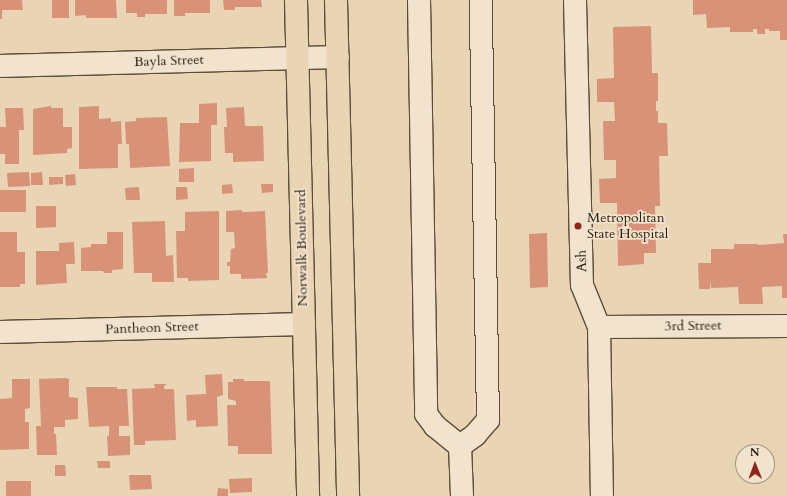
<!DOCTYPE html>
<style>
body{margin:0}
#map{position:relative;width:787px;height:496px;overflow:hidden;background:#e9d4b4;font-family:Cardo,serif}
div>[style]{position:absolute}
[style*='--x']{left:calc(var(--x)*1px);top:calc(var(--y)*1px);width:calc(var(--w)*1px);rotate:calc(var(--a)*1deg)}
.building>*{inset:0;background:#d89278}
.roads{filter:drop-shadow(1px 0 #5d4d38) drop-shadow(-1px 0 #5d4d38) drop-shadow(0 1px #5d4d38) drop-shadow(0 -1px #5d4d38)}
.minor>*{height:22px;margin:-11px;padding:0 11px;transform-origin:11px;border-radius:11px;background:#f1e3ce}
.major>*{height:22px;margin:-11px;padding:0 11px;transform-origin:11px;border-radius:11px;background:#e9d4b4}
.dots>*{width:11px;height:11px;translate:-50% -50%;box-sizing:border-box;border:2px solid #f1e3ce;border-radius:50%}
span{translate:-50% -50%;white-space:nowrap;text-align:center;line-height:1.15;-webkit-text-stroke:3.5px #f1e3ce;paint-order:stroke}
.street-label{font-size:14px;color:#2e200e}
.poi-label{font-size:14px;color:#2e200e}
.left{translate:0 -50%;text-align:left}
.north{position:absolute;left:735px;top:444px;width:40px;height:40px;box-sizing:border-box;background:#f1e3ce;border:1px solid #a39581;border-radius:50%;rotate:359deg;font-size:11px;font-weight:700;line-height:16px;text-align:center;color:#2e200e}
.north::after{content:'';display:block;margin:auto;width:14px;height:18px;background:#8f2418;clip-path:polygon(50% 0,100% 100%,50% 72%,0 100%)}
</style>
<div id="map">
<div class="building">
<div style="clip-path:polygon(0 0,22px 0,23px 10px,2px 10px,2px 19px,0 19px)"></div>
<div style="clip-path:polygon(52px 0,69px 0,69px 18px,52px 18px)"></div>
<div style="clip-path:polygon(75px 0,116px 0,117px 18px,86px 18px,86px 15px,75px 16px)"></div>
<div style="clip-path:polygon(126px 0,167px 0,167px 14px,145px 14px,145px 17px,137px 17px,137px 13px,126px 13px)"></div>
<div style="clip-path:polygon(174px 0,210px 0,210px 13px,185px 13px,185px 16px,174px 16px)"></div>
<div style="clip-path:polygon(223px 0,261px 0,262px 7px,235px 7px,235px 10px,224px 10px)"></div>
<div style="clip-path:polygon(693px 0,787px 0,787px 40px,780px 40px,780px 31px,769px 31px,769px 29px,765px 29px,765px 34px,757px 34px,757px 29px,753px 29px,753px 32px,730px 32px,730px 27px,707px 28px,706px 14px,693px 15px)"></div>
<div style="clip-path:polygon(651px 26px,652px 73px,658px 73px,658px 101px,656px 101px,656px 111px,658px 111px,658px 123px,667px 123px,668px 156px,659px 156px,660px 206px,655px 206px,656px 253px,644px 253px,644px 264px,618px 266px,617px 203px,600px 203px,599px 179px,616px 178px,616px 160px,604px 160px,603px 121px,615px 121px,614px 102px,597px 102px,597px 79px,614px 78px,613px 27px)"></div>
<div style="clip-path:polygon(217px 103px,217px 125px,211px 125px,211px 161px,179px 162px,180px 123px,199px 123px,199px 104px)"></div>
<div style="clip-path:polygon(51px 106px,51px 108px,63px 108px,63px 127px,72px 127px,72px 148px,67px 149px,67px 153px,33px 155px,33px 109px)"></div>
<div style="clip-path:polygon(99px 106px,99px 119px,111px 118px,111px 122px,121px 121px,122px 144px,118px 144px,118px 168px,79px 169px,79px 107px)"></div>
<div style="clip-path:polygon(244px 107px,245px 126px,263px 126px,264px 161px,233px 162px,233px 153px,225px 153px,224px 127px,227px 127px,226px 108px)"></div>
<div style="clip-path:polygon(5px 108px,23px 108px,24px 130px,19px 130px,19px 164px,5px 164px,5px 154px,0 154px,0 127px,6px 127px)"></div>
<div style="clip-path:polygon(167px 117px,170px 166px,130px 168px,129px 144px,126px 144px,125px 122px,136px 121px,136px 118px)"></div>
<div style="clip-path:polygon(194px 168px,194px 182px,179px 182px,179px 169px)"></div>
<div style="clip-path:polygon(29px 172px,30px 186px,8px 187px,7px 173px)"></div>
<div style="clip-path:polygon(42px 172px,43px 185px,31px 185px,31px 173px)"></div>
<div style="clip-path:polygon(75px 174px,76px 185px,66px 186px,65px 175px)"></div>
<div style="clip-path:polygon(49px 177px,63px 177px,63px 184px,49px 185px)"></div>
<div style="clip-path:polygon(232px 184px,233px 193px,222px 194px,222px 185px)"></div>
<div style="clip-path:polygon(261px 184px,273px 184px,273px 192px,262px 193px)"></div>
<div style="clip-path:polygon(139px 187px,140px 200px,126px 200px,125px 188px)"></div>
<div style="clip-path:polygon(176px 187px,187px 187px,188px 199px,176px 200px)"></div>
<div style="clip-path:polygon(0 190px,26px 190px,26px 212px,0 212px)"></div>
<div style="clip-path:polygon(36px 206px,56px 206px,56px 227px,36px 228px)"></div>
<div style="clip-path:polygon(242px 210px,242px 212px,265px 211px,268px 273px,266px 273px,267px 278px,241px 279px,241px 274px,230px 274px,230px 266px,227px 266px,227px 262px,230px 262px,231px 249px,235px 248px,234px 232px,226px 232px,226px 211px)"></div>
<div style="clip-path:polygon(219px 211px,219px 280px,188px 281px,188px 278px,177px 278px,176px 231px,185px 231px,185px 212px)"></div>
<div style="clip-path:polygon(165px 221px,166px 256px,173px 255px,174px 282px,152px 282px,152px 273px,134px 273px,132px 222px)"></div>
<div style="clip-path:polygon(0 232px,17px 232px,17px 252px,25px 252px,25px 284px,20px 284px,20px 287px,0 287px)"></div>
<div style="clip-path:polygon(107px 232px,123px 232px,123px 269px,112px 270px,112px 273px,104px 273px,103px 271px,81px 271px,81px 248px,91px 247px,91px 244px,107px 244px)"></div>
<div style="clip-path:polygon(547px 233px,548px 287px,530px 288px,529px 234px)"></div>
<div style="clip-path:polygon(783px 234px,787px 234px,787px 298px,782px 298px,782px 286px,762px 287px,763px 304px,739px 304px,738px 287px,711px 288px,710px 281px,710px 289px,699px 289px,698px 263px,711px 263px,711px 249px,734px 249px,734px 244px,758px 244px,758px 245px,784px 243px)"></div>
<div style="clip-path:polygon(74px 242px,75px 264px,66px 264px,67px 283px,36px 285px,36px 251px,59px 251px,59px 243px)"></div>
<div style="clip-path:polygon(222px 374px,223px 395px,217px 397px,218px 426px,196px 427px,196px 420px,187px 421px,186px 395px,206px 394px,205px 375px)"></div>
<div style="clip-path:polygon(65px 378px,69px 379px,69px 397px,78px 398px,78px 419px,65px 420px,65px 427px,54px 427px,54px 434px,56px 434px,57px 455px,37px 455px,36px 426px,41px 426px,39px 379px)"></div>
<div style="clip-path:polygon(12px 379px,30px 379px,30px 408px,25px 409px,25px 422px,29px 422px,29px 449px,0 450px,0 399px,12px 398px)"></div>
<div style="clip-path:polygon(233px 379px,244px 379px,244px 381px,270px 381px,272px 454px,238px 454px,238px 446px,228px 446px,227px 405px,236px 405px,236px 401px,228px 399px,228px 382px,233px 382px)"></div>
<div style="clip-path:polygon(154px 384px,167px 384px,164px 386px,164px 389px,174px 389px,176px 440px,145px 441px,145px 445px,134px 445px,132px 389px,155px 388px)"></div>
<div style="clip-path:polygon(86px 387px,117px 387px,117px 389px,127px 389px,129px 426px,119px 426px,119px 436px,130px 436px,130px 455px,108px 456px,107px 436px,109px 436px,109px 426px,89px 427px)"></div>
<div style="clip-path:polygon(97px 461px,110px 461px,110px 468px,98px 468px)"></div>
<div style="clip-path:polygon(55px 465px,65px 465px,66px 476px,55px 476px)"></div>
<div style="clip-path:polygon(129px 475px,151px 475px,152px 489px,130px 490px)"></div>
<div style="clip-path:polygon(252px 478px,252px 492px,230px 493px,229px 479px)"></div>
<div style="clip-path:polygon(6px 481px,31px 481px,31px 496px,6px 496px)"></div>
<div style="clip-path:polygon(218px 488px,228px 489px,228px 496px,217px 496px)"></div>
</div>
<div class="roads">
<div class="minor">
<div style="--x:419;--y:0;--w:414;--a:89"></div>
<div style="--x:426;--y:414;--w:15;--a:53"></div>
<div style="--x:435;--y:426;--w:32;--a:39"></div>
<div style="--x:575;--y:0;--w:285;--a:88.6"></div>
<div style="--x:582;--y:285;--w:45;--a:68"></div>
<div style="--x:599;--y:327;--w:169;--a:89"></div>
<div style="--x:0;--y:66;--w:338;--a:-1.5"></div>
<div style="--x:599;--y:327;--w:188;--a:-0.3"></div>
<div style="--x:0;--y:332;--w:304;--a:-1.5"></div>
<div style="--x:460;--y:446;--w:19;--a:-36"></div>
<div style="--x:475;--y:435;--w:20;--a:-49"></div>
<div style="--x:488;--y:420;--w:420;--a:-91"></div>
<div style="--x:460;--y:446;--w:50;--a:87.7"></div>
</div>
<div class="major">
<div style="--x:296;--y:0;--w:496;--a:88.6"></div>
<div style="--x:336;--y:0;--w:496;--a:88.6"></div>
</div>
</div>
<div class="dots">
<div style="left:578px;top:226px;background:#8f2418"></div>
</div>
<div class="street-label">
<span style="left:169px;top:61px;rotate:-2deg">Bayla Street</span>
<span style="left:302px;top:248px;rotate:-91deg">Norwalk Boulevard</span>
<span style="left:582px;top:261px;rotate:-92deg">Ash</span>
<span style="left:693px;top:326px;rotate:-1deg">3rd Street</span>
<span style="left:152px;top:328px;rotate:-2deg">Pantheon Street</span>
</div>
<div class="poi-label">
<span class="left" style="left:587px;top:226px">Metropolitan<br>State Hospital</span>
</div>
<div class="north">N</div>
</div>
